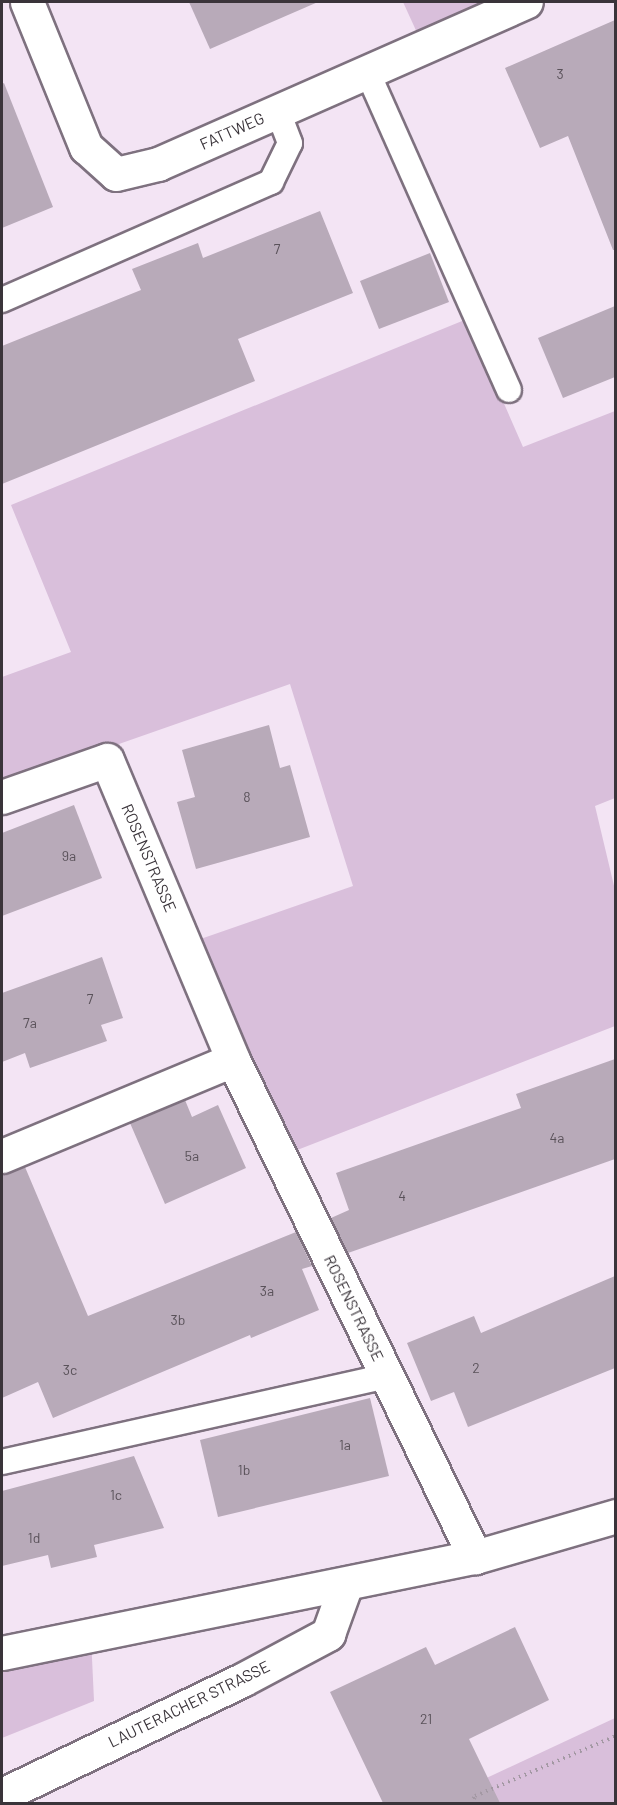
<!DOCTYPE html>
<style>
body{margin:0}
#map{position:relative;width:617px;height:1805px;overflow:hidden;background:#f3e4f4;font-family:Barlow,sans-serif}
div>[style]{position:absolute}
[style*='--x']{left:calc(var(--x)*1px);top:calc(var(--y)*1px);width:calc(var(--w)*1px);rotate:calc(var(--a)*1deg)}
.green>*{inset:0;background:#d9bfdb}
.building>*{inset:0;background:#b8aab9}
.path>*{height:4px;margin-top:-2px;transform-origin:0;background:repeating-linear-gradient(90deg,#a398a3 0 1.5px,transparent 0 6px)}
.roads{filter:drop-shadow(2px 0 #7e717f) drop-shadow(-2px 0 #7e717f) drop-shadow(0 2px #7e717f) drop-shadow(0 -2px #7e717f)}
.service>*{height:24px;margin:-12px;padding:0 12px;transform-origin:12px;border-radius:12px;background:#fff}
.minor>*{height:33px;margin:-16.5px;padding:0 16.5px;transform-origin:16.5px;border-radius:16.5px;background:#fff}
.tertiary>*{height:33px;margin:-16.5px;padding:0 16.5px;transform-origin:16.5px;border-radius:16.5px;background:#fff}
span{translate:-50% -50%;white-space:nowrap;text-align:center;line-height:1.15;-webkit-text-stroke:4.5px #fff;paint-order:stroke}
.number-label{font-size:14px;color:#5a525a}
.number-label span{-webkit-text-stroke-width:0}
.street-label{font-size:16px;color:#3a343a}
.frame{position:absolute;inset:0;border:3px solid #3a343a;pointer-events:none}
</style>
<div id="map">
<div class="green">
<div style="clip-path:polygon(403px 2px,503px 2px,419px 37px)"></div>
<div style="clip-path:polygon(467px 319px,523px 447px,615px 411px,615px 798px,595px 806px,615px 890px,615px 1026px,287px 1154px,189px 943px,353px 886px,290px 684px,2px 785px,2px 677px,71px 652px,11px 505px)"></div>
<div style="clip-path:polygon(91px 1637px,94px 1701px,2px 1738px,2px 1657px)"></div>
<div style="clip-path:polygon(615px 1718px,615px 1803px,433px 1803px)"></div>
</div>
<div class="building">
<div style="clip-path:polygon(189px 2px,318px 2px,210px 49px)"></div>
<div style="clip-path:polygon(615px 20px,615px 250px,613px 250px,568px 136px,540px 148px,505px 68px)"></div>
<div style="clip-path:polygon(4px 83px,53px 207px,2px 228px,2px 84px)"></div>
<div style="clip-path:polygon(320px 211px,353px 293px,238px 339px,255px 381px,2px 484px,2px 346px,141px 290px,132px 269px,198px 243px,203px 258px)"></div>
<div style="clip-path:polygon(430px 253px,449px 302px,379px 329px,360px 281px)"></div>
<div style="clip-path:polygon(615px 306px,615px 377px,563px 398px,538px 338px)"></div>
<div style="clip-path:polygon(269px 725px,280px 768px,290px 765px,310px 837px,196px 869px,177px 802px,195px 797px,182px 750px)"></div>
<div style="clip-path:polygon(74px 805px,102px 878px,2px 916px,2px 833px)"></div>
<div style="clip-path:polygon(102px 957px,123px 1018px,101px 1025px,107px 1041px,30px 1068px,25px 1053px,2px 1062px,2px 993px)"></div>
<div style="clip-path:polygon(615px 1059px,615px 1159px,348px 1253px,331px 1218px,349px 1210px,336px 1173px,521px 1108px,516px 1094px)"></div>
<div style="clip-path:polygon(185px 1100px,192px 1117px,218px 1105px,246px 1168px,165px 1204px,130px 1123px)"></div>
<div style="clip-path:polygon(25px 1167px,88px 1316px,296px 1232px,312px 1266px,302px 1269px,319px 1310px,251px 1338px,250px 1335px,53px 1418px,38px 1382px,2px 1398px,2px 1174px)"></div>
<div style="clip-path:polygon(615px 1276px,615px 1368px,468px 1427px,454px 1392px,431px 1401px,407px 1343px,474px 1316px,481px 1333px)"></div>
<div style="clip-path:polygon(370px 1398px,389px 1476px,218px 1517px,200px 1440px)"></div>
<div style="clip-path:polygon(134px 1456px,164px 1528px,94px 1545px,97px 1557px,51px 1568px,48px 1555px,2px 1566px,2px 1491px)"></div>
<div style="clip-path:polygon(515px 1627px,549px 1700px,469px 1739px,500px 1803px,383px 1803px,330px 1692px,426px 1647px,435px 1665px)"></div>
</div>
<div class="path">
<div style="--x:471;--y:1804;--w:9;--a:-63"></div>
<div style="--x:475;--y:1796;--w:153;--a:-23.1"></div>
</div>
<div class="roads">
<div class="service">
<div style="--x:367;--y:71;--w:349;--a:66"></div>
<div style="--x:2;--y:300;--w:294;--a:-23.7"></div>
<div style="--x:271;--y:182;--w:43;--a:-64"></div>
<div style="--x:290;--y:143;--w:34;--a:-111"></div>
<div style="--x:2;--y:1462;--w:394;--a:-12.6"></div>
</div>
<div class="minor">
<div style="--x:27;--y:2;--w:157;--a:67.9"></div>
<div style="--x:86;--y:147;--w:40;--a:42"></div>
<div style="--x:116;--y:174;--w:43;--a:-13.4"></div>
<div style="--x:158;--y:164;--w:402;--a:-23.8"></div>
<div style="--x:2;--y:797;--w:111;--a:-19.4"></div>
<div style="--x:107;--y:760;--w:325;--a:67.2"></div>
<div style="--x:233;--y:1060;--w:553;--a:64.04"></div>
<div style="--x:2;--y:1156;--w:250;--a:-22.6"></div>
<div style="--x:2;--y:1795;--w:266;--a:-25.6"></div>
<div style="--x:242;--y:1680;--w:98;--a:-28.1"></div>
<div style="--x:328;--y:1634;--w:53;--a:-70.2"></div>
</div>
<div class="tertiary">
<div style="--x:2;--y:1653;--w:483;--a:-11.5"></div>
<div style="--x:475;--y:1557;--w:147;--a:-16.2"></div>
</div>
</div>
<div class="number-label">
<span style="left:560px;top:74px">3</span>
<span style="left:277px;top:249px">7</span>
<span style="left:247px;top:797px">8</span>
<span style="left:69px;top:856px">9a</span>
<span style="left:90px;top:999px">7</span>
<span style="left:30px;top:1023px">7a</span>
<span style="left:557px;top:1138px">4a</span>
<span style="left:192px;top:1156px">5a</span>
<span style="left:402px;top:1196px">4</span>
<span style="left:267px;top:1291px">3a</span>
<span style="left:178px;top:1320px">3b</span>
<span style="left:476px;top:1368px">2</span>
<span style="left:70px;top:1370px">3c</span>
<span style="left:345px;top:1445px">1a</span>
<span style="left:244px;top:1470px">1b</span>
<span style="left:116px;top:1495px">1c</span>
<span style="left:34px;top:1538px">1d</span>
<span style="left:426px;top:1719px">21</span>
</div>
<div class="street-label">
<span style="left:232px;top:131px;rotate:-24deg">FATTWEG</span>
<span style="left:149px;top:858px;rotate:67deg">ROSENSTRASSE</span>
<span style="left:354px;top:1308px;rotate:64deg">ROSENSTRASSE</span>
<span style="left:189px;top:1704px;rotate:-26deg">LAUTERACHER STRASSE</span>
</div>
<div class="frame"></div>
</div>
